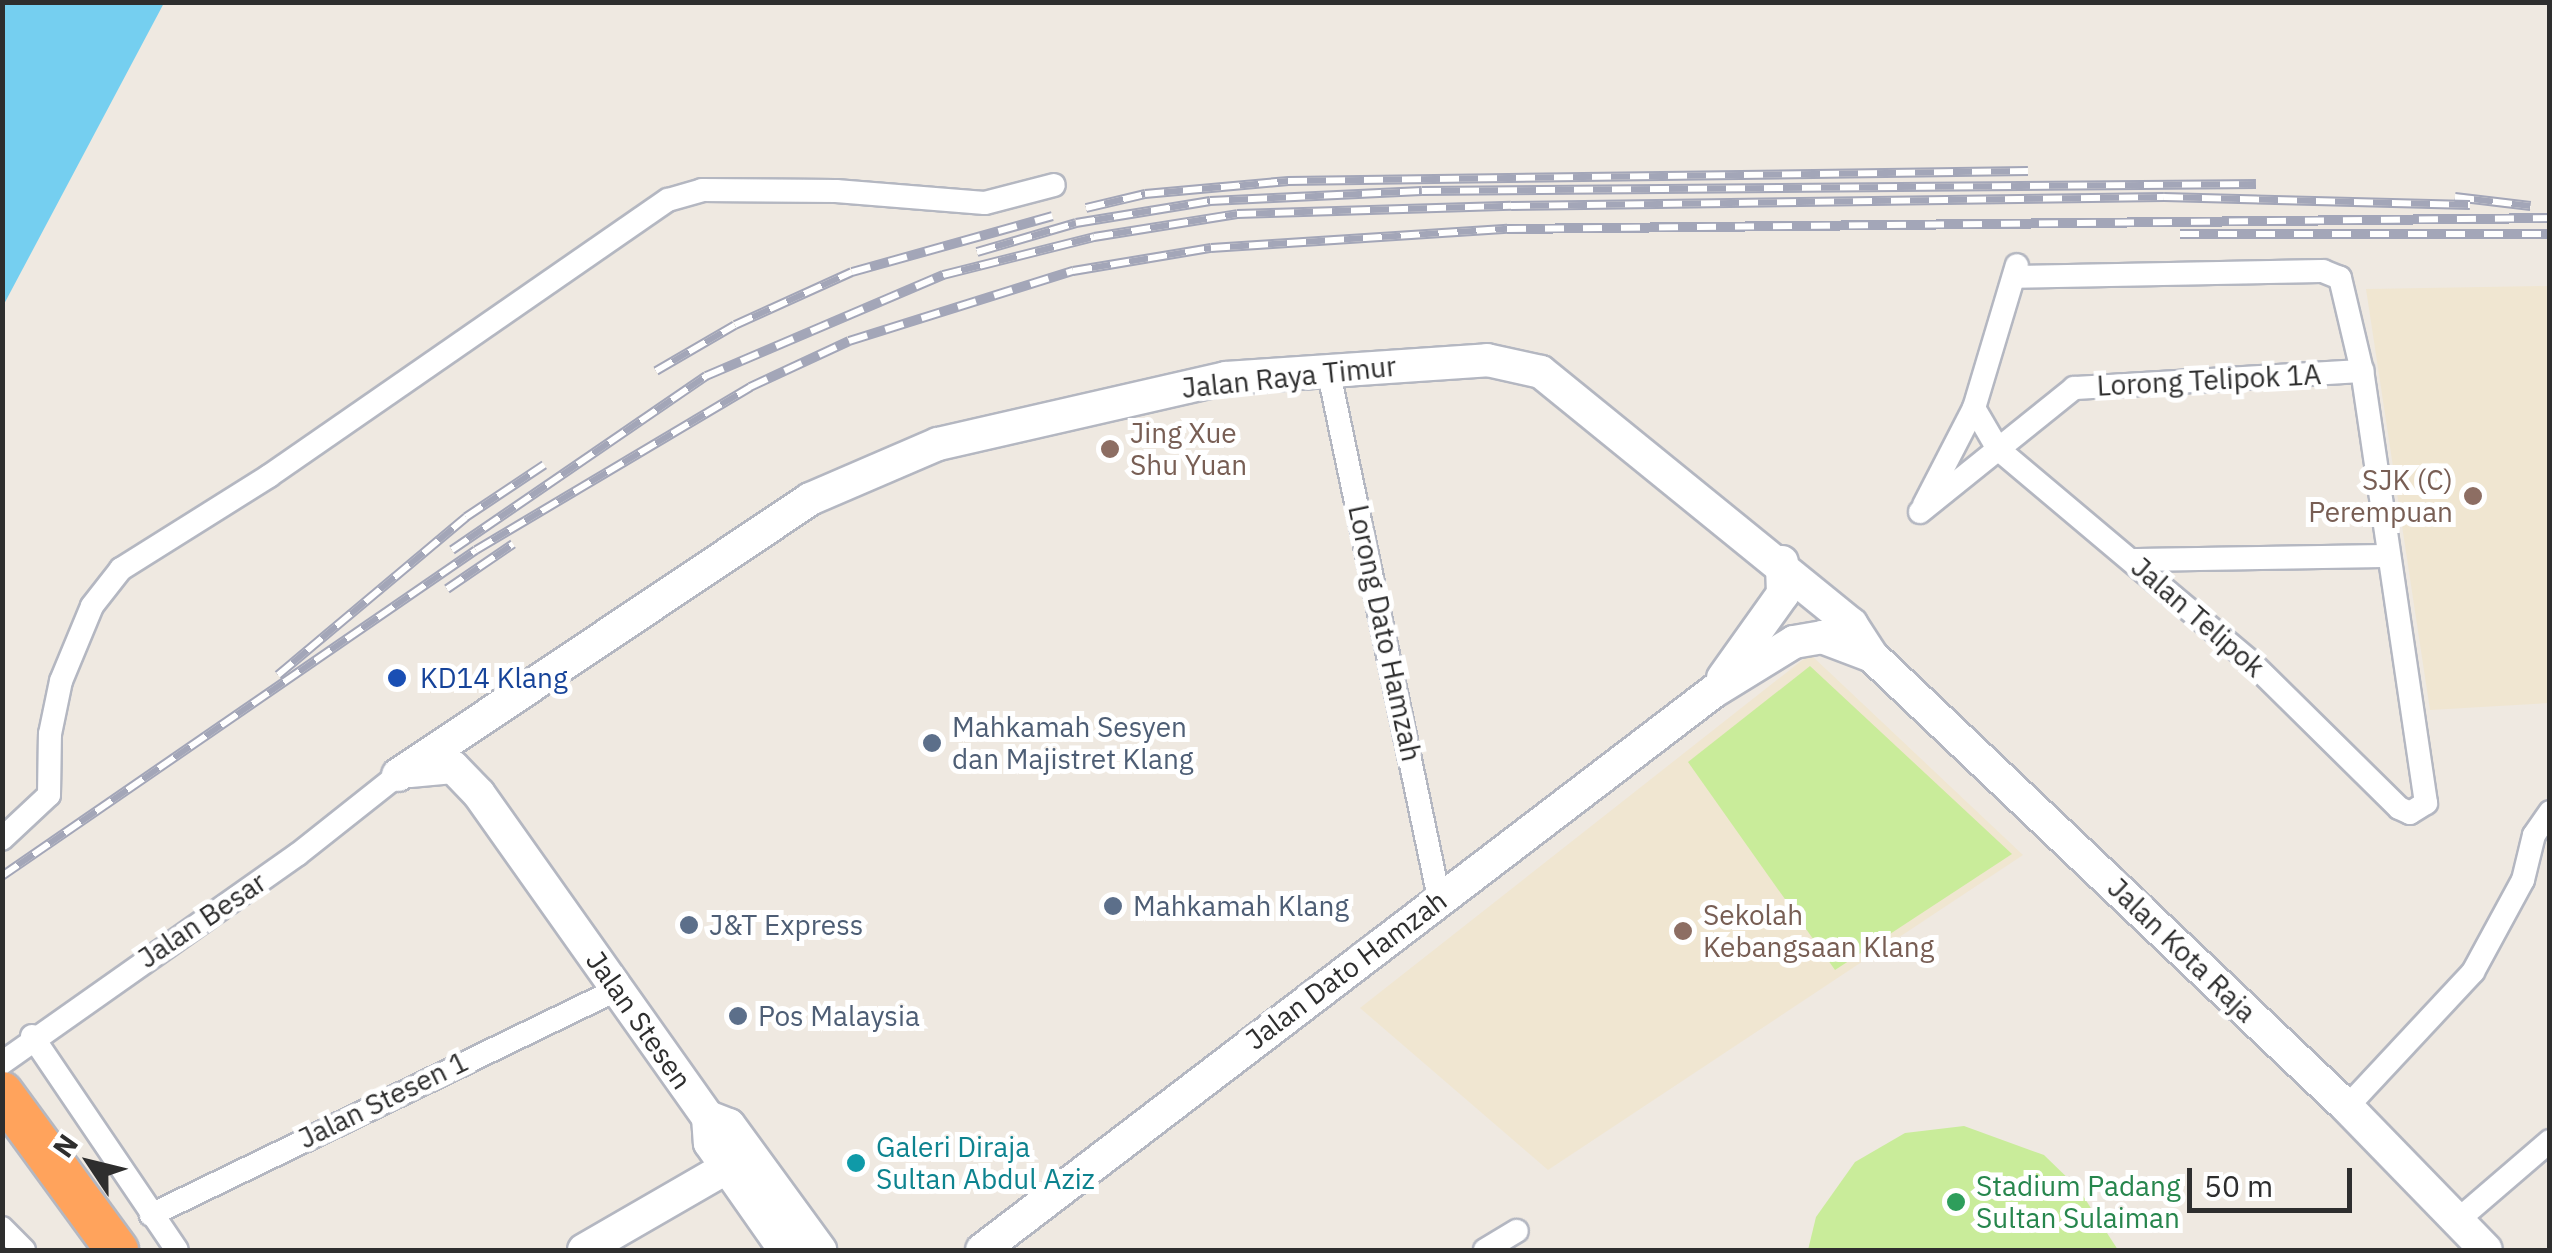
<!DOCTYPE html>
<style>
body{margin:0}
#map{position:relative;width:2552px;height:1253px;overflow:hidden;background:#efe9e1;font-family:"IBM Plex Sans",sans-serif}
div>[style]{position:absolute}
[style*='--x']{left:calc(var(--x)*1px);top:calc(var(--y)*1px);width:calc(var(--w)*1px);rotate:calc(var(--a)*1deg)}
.education>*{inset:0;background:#f0e6d1}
.pitch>*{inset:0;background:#c9ec9a}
.water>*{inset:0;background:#75cff0}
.roads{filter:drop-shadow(2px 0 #b4b7c1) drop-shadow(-2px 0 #b4b7c1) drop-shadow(0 2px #b4b7c1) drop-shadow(0 -2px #b4b7c1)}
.street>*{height:22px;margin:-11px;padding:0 11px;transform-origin:11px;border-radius:11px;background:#fff}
.secondary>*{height:32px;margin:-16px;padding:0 16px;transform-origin:16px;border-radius:16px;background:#fff}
.highway>*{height:42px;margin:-21px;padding:0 21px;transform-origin:21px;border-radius:21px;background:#ffa35c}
.rail>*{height:10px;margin-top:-5px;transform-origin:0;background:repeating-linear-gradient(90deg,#fff 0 19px,#a3a6b8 0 38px);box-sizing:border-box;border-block:2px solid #a3a6b8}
.dots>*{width:28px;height:28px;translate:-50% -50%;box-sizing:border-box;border:5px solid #fff;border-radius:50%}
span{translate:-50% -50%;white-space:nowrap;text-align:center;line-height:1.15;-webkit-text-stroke:10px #fff;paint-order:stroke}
.street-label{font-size:28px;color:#2e2e2e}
.education-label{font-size:28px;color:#785e54}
.left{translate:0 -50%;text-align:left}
.right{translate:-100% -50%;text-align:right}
.transit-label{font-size:28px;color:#164399}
.service-label{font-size:28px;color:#4e5e75}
.culture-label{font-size:28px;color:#0d838f}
.leisure-label{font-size:28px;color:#27864d}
.frame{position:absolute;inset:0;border:5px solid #2e2e2e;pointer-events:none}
.north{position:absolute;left:40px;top:1113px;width:100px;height:100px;-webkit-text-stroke:8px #fff;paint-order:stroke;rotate:305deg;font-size:28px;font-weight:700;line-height:40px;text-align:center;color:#2e2e2e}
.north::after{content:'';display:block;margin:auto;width:35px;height:45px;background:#2e2e2e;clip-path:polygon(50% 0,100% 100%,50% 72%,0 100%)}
.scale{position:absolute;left:2187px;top:1168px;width:165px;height:45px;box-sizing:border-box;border:5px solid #2e2e2e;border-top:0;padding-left:12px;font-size:30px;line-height:35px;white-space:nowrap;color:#2e2e2e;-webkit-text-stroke:8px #fff;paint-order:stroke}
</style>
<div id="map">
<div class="education">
<div style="clip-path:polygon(2549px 286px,2549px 703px,2430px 710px,2366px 289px)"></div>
<div style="clip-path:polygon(1810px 654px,2023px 855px,1548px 1170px,1360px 1008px)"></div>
</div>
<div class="pitch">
<div style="clip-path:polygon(1810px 666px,2012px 854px,1835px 970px,1688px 762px)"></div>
<div style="clip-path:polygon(1964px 1126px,2044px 1155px,2078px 1188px,2118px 1250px,1808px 1250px,1816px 1217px,1855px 1162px,1905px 1133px)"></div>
</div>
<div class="water">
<div style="clip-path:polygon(3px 2px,164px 3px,3px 306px,2px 3px)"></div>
</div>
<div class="roads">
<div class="street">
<div style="--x:1328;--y:369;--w:541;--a:78.15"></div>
<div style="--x:1974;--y:408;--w:48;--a:59.7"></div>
<div style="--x:1998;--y:449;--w:332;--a:40.1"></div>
<div style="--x:2252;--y:663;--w:206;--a:44.6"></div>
<div style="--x:2399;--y:808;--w:12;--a:24"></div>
<div style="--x:2410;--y:813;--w:19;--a:-32"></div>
<div style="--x:2426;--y:803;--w:437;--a:-98.4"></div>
<div style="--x:2362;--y:371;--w:96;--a:-103.3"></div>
<div style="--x:2340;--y:278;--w:18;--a:-158"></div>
<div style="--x:2323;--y:271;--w:308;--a:178.9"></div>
<div style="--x:1924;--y:505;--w:109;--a:-62.7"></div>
<div style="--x:1974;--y:408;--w:149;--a:-73.3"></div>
<div style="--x:1920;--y:512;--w:198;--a:-38.8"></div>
<div style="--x:2074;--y:388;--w:289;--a:-3.4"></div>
<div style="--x:2133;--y:560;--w:255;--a:-0.9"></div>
<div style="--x:2;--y:839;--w:64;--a:-43.1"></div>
<div style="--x:49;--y:795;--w:61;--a:-89.1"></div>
<div style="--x:50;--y:734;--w:54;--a:-78.3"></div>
<div style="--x:61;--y:681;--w:81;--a:-67.5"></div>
<div style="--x:92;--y:606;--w:47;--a:-51.9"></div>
<div style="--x:121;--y:569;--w:175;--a:-32.1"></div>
<div style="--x:269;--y:476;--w:485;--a:-34.7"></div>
<div style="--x:668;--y:200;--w:35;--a:-16"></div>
<div style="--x:702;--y:190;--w:134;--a:0.4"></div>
<div style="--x:836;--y:191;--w:149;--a:4.6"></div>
<div style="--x:985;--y:203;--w:71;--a:-14.6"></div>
<div style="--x:32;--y:1036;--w:258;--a:55.9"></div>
<div style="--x:2;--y:1063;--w:361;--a:-35.2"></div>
<div style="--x:297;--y:855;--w:129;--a:-38.4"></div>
<div style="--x:2347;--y:1107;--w:185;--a:-47"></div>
<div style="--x:2473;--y:972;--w:105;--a:-61.5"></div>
<div style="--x:2523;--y:880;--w:46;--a:-76.3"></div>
<div style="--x:2534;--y:835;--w:28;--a:-55"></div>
<div style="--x:151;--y:1215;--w:519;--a:-25.82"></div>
<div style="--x:2458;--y:1220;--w:121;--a:-40.7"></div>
<div style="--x:2;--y:1228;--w:31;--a:45"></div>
<div style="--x:1485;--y:1250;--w:37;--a:-31"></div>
</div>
<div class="secondary">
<div style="--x:1723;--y:678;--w:103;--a:-54.5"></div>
<div style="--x:1783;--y:594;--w:32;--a:-92"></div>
<div style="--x:410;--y:771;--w:43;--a:-5.3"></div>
<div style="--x:453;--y:767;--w:37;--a:46"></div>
<div style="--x:479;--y:794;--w:396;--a:54.7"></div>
<div style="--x:708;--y:1117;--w:26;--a:86"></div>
<div style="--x:710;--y:1143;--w:131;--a:55"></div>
<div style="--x:398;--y:775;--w:496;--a:-33.8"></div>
<div style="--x:810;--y:499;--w:139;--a:-23.3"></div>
<div style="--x:938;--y:444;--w:295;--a:-12.9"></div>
<div style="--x:1226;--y:378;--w:262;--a:-3.9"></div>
<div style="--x:1487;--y:360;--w:55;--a:12.5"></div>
<div style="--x:1541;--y:372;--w:400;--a:39.1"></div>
<div style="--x:1851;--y:624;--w:38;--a:57"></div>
<div style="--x:1872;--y:656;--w:655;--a:43.52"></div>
<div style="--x:2347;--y:1107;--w:199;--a:45.8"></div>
<div style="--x:708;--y:1117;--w:22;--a:21"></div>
<div style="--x:729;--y:1125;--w:155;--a:53.9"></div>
<div style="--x:584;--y:1250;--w:164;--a:-30"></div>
<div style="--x:982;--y:1250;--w:920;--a:-37.36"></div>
<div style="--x:1713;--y:692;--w:95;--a:-31.7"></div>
<div style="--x:1794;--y:642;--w:28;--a:-10"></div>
<div style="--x:1822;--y:637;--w:53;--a:20.8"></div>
</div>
<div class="highway">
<div style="--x:2;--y:1093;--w:195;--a:53.8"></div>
</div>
</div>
<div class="rail">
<div style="--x:2455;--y:197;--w:76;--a:6.8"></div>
<div style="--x:1086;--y:208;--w:61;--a:-13.3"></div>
<div style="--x:1145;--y:194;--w:144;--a:-5.2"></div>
<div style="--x:1288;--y:181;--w:740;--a:-0.77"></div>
<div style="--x:2180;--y:234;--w:370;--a:0"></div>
<div style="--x:977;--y:252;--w:103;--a:-16.3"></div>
<div style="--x:1076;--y:223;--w:136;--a:-9.3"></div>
<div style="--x:1210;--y:201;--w:212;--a:-2.7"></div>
<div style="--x:1422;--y:191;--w:834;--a:-0.48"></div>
<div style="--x:656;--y:371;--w:91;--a:-30.2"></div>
<div style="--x:735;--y:325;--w:128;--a:-24.4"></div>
<div style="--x:852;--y:272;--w:208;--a:-15.6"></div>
<div style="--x:452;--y:550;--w:308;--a:-34.4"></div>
<div style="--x:706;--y:376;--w:258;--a:-23.1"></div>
<div style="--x:943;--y:275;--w:156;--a:-14.1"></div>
<div style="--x:1094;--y:237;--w:145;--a:-9.1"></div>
<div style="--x:1237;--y:214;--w:274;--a:-1.7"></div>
<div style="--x:1511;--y:206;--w:653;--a:-0.79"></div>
<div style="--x:2164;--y:197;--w:306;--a:1.5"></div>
<div style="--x:447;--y:589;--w:80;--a:-34.3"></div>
<div style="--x:278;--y:675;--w:246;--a:-40"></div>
<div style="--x:466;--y:517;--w:94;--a:-33.7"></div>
<div style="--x:2;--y:876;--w:575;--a:-34.52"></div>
<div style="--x:476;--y:550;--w:319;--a:-30.7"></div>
<div style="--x:750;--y:387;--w:109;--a:-24.9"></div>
<div style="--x:849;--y:341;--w:235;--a:-17.4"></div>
<div style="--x:1073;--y:271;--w:140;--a:-9.5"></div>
<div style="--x:1211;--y:248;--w:297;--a:-3.7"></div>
<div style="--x:1507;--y:229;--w:1043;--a:-0.6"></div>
</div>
<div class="dots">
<div style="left:1110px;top:449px;background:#8d6e63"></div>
<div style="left:2473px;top:496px;background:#8d6e63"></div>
<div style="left:397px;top:678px;background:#1a4fb4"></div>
<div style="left:932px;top:743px;background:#5c6f8a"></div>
<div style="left:1113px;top:906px;background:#5c6f8a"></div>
<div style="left:689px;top:925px;background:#5c6f8a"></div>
<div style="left:1683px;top:931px;background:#8d6e63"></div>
<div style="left:738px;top:1016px;background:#5c6f8a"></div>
<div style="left:856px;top:1163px;background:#0f9aa8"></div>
<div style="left:1956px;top:1202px;background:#2e9e5b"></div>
</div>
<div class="street-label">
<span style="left:1289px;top:377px;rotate:-6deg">Jalan Raya Timur</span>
<span style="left:2209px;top:380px;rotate:-3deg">Lorong Telipok 1A</span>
<span style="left:2198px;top:617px;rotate:41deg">Jalan Telipok</span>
<span style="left:1385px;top:633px;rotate:78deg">Lorong Dato Hamzah</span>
<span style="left:202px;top:920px;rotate:-34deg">Jalan Besar</span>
<span style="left:2182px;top:950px;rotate:44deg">Jalan Kota Raja</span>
<span style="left:1346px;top:970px;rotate:-37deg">Jalan Dato Hamzah</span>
<span style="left:639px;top:1020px;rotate:55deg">Jalan Stesen</span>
<span style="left:383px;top:1100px;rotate:-26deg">Jalan Stesen 1</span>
</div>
<div class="education-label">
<span class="left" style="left:1130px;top:449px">Jing Xue<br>Shu Yuan</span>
<span class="right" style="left:2453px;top:496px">SJK (C)<br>Perempuan</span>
<span class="left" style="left:1703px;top:931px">Sekolah<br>Kebangsaan Klang</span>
</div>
<div class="transit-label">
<span class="left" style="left:420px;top:678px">KD14 Klang</span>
</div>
<div class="service-label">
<span class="left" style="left:952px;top:743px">Mahkamah Sesyen<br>dan Majistret Klang</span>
<span class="left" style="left:1133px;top:906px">Mahkamah Klang</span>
<span class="left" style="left:709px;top:925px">J&amp;T Express</span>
<span class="left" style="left:758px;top:1016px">Pos Malaysia</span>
</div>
<div class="culture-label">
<span class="left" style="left:876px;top:1163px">Galeri Diraja<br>Sultan Abdul Aziz</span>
</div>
<div class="leisure-label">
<span class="left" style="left:1976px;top:1202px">Stadium Padang<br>Sultan Sulaiman</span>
</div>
<div class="frame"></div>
<div class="north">N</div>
<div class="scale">50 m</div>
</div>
